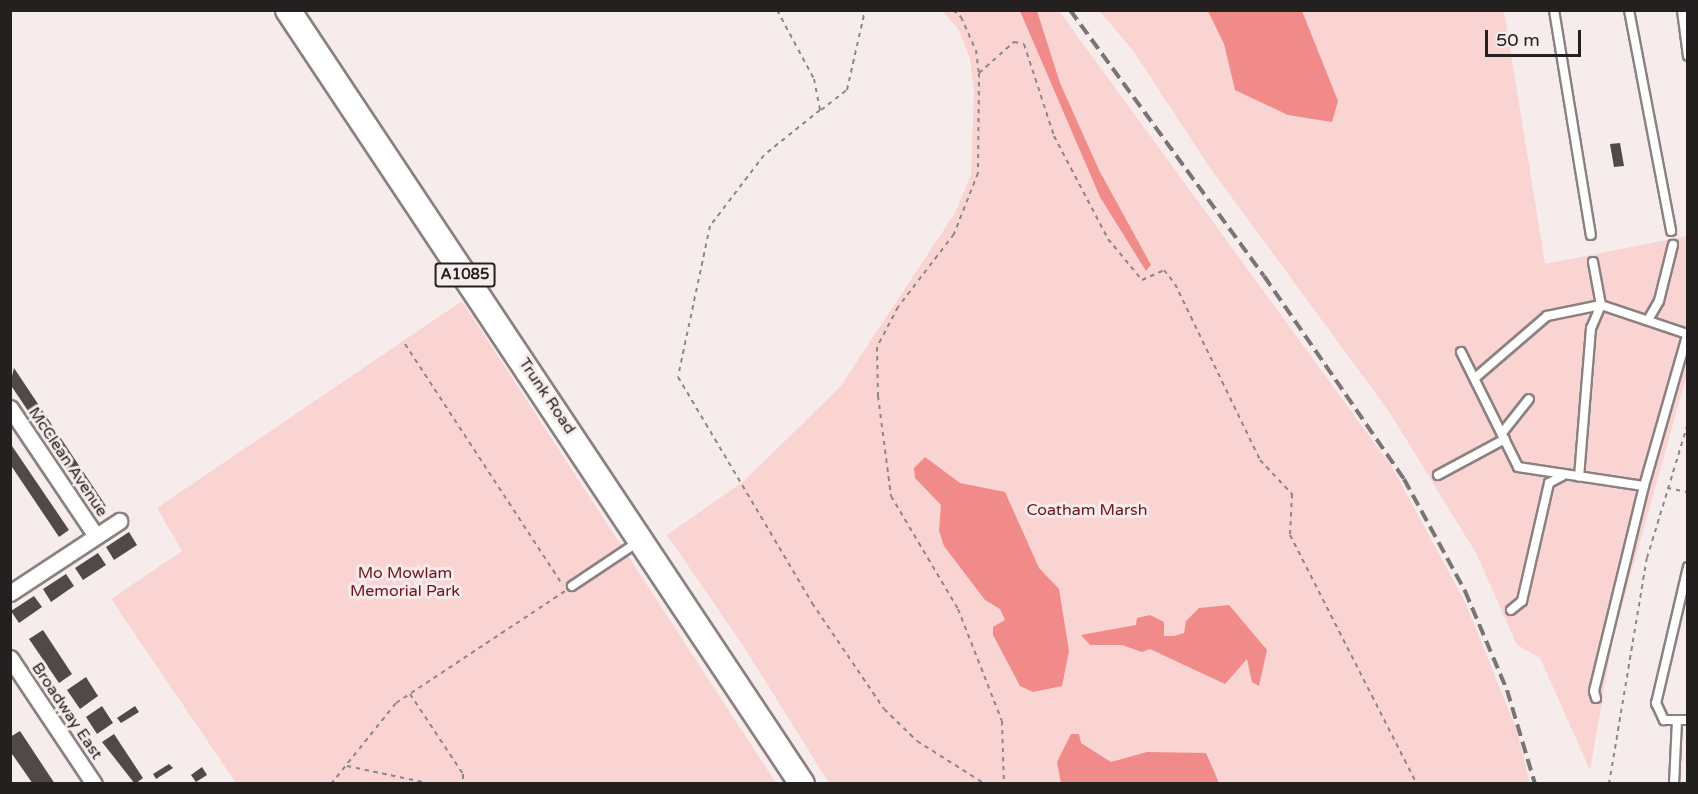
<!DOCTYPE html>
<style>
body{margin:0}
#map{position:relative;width:1698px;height:794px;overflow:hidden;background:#f7ecec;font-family:"Varela Round",sans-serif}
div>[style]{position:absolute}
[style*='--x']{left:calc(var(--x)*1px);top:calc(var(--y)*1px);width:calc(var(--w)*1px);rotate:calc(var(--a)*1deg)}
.green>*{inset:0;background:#fad4d2}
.water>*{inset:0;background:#f18b89}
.building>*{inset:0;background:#514948}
.path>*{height:2px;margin-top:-1px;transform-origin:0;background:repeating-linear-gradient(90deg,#8d8686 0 4.5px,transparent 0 9px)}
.roads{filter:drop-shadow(2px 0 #8b8181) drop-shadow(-2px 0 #8b8181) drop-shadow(0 2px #8b8181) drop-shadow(0 -2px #8b8181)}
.lane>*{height:8px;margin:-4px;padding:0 4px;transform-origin:4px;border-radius:4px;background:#fff}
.street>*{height:15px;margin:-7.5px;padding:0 7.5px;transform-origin:7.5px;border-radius:7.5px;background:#fff}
.primary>*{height:24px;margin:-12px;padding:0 12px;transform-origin:12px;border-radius:12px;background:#fff}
.rail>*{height:4px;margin-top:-2px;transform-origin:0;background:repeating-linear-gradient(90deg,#7b7474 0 12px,transparent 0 18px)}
span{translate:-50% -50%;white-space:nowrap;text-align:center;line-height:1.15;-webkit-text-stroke:6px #f7ecec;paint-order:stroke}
.shield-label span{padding:2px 4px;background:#f7ecec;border:2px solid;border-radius:4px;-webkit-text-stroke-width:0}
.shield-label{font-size:15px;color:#242020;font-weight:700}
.street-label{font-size:16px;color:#242020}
.park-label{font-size:16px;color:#6e131c}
.frame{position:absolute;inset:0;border:12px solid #242020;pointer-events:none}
.scale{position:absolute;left:1485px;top:30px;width:96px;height:27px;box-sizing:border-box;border:3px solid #242020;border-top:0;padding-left:8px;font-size:18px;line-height:21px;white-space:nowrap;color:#242020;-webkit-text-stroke:4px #f7ecec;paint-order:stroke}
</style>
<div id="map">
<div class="green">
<div style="clip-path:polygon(942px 11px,1059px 11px,1392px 467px,1465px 602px,1516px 728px,1530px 783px,829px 783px,746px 650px,667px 535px,744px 481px,840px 387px,955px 213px,971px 175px,974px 90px,970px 59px,959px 30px)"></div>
<div style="clip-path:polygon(1099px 11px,1504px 11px,1545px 264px,1687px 236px,1687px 374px,1613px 638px,1590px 770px,1540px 658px,1517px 645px,1476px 553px,1390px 413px,1208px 165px,1132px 49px)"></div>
<div style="clip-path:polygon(462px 301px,776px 783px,236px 783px,111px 599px,182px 551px,157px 508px)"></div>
</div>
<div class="water">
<div style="clip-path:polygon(1020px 11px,1037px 11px,1060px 83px,1099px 170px,1151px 265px,1146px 271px,1100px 197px)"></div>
<div style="clip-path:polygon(1208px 11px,1302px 11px,1338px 101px,1332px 122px,1288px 115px,1235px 90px,1224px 44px)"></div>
<div style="clip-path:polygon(925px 457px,960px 483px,1005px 492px,1039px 568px,1059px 589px,1069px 651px,1062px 686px,1033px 692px,1020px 686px,993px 635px,993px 627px,1005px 620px,1000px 609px,985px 600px,944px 546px,939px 531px,941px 505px,915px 478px,914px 468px)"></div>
<div style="clip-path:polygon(1229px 605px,1267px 650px,1259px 686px,1252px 682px,1247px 659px,1225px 684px,1150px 649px,1142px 652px,1122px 645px,1090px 645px,1081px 635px,1136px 625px,1137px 618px,1150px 615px,1164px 622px,1164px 636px,1174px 636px,1184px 633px,1186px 621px,1199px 608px)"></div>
<div style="clip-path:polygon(1071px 734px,1079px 734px,1081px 743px,1111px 762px,1147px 752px,1206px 753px,1219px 783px,1061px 783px,1057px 762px)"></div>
</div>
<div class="building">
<div style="clip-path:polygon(1620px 143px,1624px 166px,1614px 167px,1610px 144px)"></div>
<div style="clip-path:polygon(14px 368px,106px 506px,96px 512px,10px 384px)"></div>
<div style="clip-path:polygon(10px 443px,69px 530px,59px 537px,10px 464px)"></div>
<div style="clip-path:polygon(129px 532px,137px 545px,114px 560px,106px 547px)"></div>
<div style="clip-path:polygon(98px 553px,106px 565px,83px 580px,75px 568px)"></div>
<div style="clip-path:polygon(66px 574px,74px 586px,51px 602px,43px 589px)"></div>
<div style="clip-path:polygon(34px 596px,42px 607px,19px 623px,11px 611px)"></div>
<div style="clip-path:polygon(43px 630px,72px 674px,59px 683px,29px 639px)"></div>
<div style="clip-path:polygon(86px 677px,98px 696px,80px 709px,67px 690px)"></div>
<div style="clip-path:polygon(102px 706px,113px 723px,97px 734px,86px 717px)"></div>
<div style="clip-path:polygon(135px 706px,139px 712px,121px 723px,117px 718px)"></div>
<div style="clip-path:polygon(20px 731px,55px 784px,33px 784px,10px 751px,10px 737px)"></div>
<div style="clip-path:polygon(114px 734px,143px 778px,135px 784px,102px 742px)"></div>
<div style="clip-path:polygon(169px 764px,173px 768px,156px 779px,153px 774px)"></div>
<div style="clip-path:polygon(202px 767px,207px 775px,196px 782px,191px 775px)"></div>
</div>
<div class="path">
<div style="--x:777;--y:10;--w:78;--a:61.8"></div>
<div style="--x:814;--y:79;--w:32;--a:79"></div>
<div style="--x:820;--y:110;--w:72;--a:141.2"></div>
<div style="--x:764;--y:155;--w:89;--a:127.3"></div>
<div style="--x:710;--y:226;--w:154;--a:102"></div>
<div style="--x:678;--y:377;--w:263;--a:59.3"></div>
<div style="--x:812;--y:603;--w:128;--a:55.8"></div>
<div style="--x:884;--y:709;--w:46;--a:44.1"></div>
<div style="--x:917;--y:741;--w:80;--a:32.3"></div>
<div style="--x:953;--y:10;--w:11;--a:41"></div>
<div style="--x:961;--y:17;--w:36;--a:66"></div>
<div style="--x:976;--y:50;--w:23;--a:83"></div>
<div style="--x:979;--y:73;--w:47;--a:-41.5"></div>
<div style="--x:1014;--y:42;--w:10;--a:11"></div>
<div style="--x:1024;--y:44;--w:97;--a:71.9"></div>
<div style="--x:1054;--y:136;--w:116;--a:62.3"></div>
<div style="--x:1108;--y:239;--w:53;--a:50.3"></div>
<div style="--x:1142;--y:280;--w:24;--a:-24"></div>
<div style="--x:1164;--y:270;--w:18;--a:52"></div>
<div style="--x:1175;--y:284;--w:195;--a:64.2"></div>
<div style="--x:1260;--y:460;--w:47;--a:46.7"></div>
<div style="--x:1292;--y:494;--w:41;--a:92.8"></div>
<div style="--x:1290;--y:535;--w:280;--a:63"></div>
<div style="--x:979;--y:73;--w:100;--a:90.6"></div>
<div style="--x:978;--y:173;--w:66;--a:111.5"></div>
<div style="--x:954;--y:234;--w:92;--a:127.5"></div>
<div style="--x:898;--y:307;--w:45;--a:117.7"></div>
<div style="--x:877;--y:347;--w:49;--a:88.8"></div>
<div style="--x:878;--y:396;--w:101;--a:82.6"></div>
<div style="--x:891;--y:496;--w:131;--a:59.3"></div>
<div style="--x:958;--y:609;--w:120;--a:68.6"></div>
<div style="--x:1002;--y:721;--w:63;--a:88.2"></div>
<div style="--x:821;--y:110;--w:33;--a:-38"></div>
<div style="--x:847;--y:90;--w:82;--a:-77.3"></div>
<div style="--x:405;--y:344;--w:288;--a:56.8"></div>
<div style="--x:1667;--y:488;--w:21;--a:11"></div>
<div style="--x:410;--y:694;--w:96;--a:56.5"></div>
<div style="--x:463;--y:774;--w:10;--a:90"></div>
<div style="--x:347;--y:766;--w:87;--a:12"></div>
<div style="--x:331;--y:784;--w:104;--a:-51.3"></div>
<div style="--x:396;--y:703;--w:203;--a:-33.5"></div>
<div style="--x:1609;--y:784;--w:229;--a:-80.5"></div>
<div style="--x:1647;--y:558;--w:141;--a:-73.1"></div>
</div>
<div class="roads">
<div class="lane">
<div style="--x:1554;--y:10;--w:228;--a:80.7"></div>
<div style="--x:1629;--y:10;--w:225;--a:79.2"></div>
<div style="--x:1682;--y:10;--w:46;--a:82.6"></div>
<div style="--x:1593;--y:262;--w:44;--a:79.5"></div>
<div style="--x:1601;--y:305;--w:91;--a:18.6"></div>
<div style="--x:1648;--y:320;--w:22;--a:-60"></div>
<div style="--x:1659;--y:301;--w:58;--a:-76"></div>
<div style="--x:1461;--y:352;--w:128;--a:63.6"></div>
<div style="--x:1518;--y:467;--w:127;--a:8.6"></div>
<div style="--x:1475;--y:378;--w:95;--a:-40.7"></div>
<div style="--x:1547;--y:316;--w:55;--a:-11.5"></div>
<div style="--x:1601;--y:305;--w:25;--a:113"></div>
<div style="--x:1591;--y:328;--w:149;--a:94.6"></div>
<div style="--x:1502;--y:433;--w:43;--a:-51.5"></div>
<div style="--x:1438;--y:475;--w:76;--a:-28.2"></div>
<div style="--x:1688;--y:567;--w:140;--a:103.2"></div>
<div style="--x:1656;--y:703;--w:19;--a:65"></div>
<div style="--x:1664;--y:720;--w:24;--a:0"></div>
<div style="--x:572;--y:586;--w:79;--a:-33.7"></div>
<div style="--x:1511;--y:610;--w:14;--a:-39"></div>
<div style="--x:1522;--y:601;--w:121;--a:-77.1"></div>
<div style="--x:1549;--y:483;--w:15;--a:-28"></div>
<div style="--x:1596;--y:698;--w:7;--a:-106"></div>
<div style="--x:1594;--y:691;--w:211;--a:-76.3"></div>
<div style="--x:1644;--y:486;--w:159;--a:-74"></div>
<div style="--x:1674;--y:784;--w:64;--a:-87.3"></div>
</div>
<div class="street">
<div style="--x:10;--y:408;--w:154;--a:56.1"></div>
<div style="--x:10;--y:593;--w:131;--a:-33.4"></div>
<div style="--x:10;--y:658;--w:151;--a:56.3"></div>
</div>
<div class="primary">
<div style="--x:288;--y:10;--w:929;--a:56.41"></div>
</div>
</div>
<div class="rail">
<div style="--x:1070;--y:10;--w:329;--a:53.9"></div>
<div style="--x:1264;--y:276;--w:247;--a:55.4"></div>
<div style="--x:1404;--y:479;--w:128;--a:61.4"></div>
<div style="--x:1465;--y:591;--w:108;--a:67"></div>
<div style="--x:1507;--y:690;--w:98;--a:73.4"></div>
</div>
<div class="shield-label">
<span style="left:465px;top:275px">A1085</span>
</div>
<div class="street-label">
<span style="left:547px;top:396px;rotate:56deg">Trunk Road</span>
<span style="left:68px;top:462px;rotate:56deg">McClean Avenue</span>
<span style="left:67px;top:711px;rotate:56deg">Broadway East</span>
</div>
<div class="park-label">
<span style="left:1087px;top:510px">Coatham Marsh</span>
<span style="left:405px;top:582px">Mo Mowlam<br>Memorial Park</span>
</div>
<div class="frame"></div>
<div class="scale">50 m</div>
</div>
